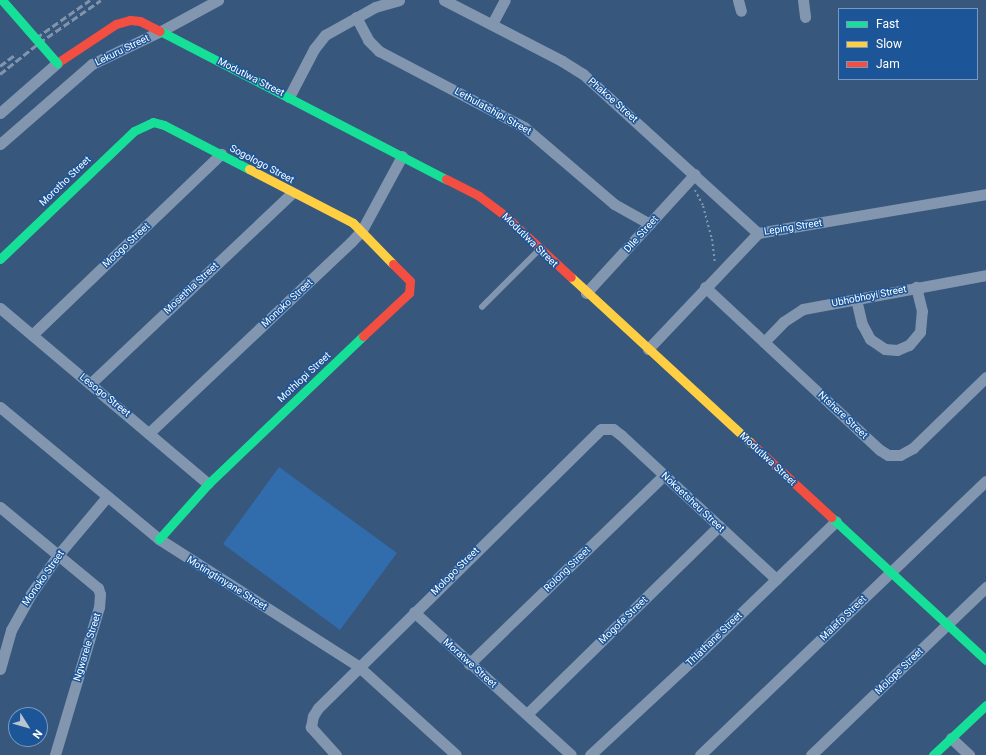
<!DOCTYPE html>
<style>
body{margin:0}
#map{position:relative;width:986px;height:755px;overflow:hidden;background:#38577c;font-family:Roboto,sans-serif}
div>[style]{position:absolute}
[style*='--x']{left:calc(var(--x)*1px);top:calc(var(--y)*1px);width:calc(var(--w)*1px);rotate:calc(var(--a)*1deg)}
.green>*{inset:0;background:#316cad}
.path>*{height:2px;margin-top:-1px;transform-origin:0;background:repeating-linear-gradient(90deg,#8297af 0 2px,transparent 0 5px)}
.lane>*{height:5.5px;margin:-2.75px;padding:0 2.75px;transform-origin:2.75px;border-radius:2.75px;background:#8297af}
.street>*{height:11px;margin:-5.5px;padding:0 5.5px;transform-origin:5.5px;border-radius:5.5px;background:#8297af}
.fast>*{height:9px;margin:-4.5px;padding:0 4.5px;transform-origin:4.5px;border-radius:4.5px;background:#16e098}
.slow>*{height:9px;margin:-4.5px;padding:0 4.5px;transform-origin:4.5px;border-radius:4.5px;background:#ffcf43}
.jam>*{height:9px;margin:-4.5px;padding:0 4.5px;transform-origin:4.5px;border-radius:4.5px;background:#f24e42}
.rail>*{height:3px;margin-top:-1.5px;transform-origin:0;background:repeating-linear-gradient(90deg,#8095ad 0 7px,transparent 0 10px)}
.fast-bridge>*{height:9px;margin:-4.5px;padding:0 4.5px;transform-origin:4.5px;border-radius:4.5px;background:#16e098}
span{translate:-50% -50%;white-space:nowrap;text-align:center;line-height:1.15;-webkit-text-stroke:3px #1c5598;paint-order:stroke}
.street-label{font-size:10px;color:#fff}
.legend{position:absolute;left:838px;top:8px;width:140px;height:72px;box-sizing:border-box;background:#1c5598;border:1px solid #7799c1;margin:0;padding:5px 7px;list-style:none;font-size:12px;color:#fff}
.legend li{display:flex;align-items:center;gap:8px;height:20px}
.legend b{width:20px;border:1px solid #7799c1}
.north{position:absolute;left:8px;top:707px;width:40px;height:40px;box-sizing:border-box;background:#1c5598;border:1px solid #7799c1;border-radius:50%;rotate:127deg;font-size:11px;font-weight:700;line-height:16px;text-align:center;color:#fff}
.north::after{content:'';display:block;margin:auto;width:14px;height:18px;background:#b9c4d1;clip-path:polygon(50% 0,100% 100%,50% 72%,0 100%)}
</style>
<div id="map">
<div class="green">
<div style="clip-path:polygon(279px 467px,397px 553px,340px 630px,223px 544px)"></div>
</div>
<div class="path">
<div style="--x:695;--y:190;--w:18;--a:63"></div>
<div style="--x:703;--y:206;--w:34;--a:75"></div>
<div style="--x:712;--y:239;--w:25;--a:83"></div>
</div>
<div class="lane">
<div style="--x:482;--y:307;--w:82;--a:-45"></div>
</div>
<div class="street">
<div style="--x:444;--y:0;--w:133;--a:27.3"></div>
<div style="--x:562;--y:61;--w:25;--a:32"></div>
<div style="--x:583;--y:74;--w:236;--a:42.3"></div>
<div style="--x:738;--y:0;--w:11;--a:75"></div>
<div style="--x:803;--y:0;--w:17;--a:83"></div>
<div style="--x:356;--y:17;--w:26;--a:62"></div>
<div style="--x:368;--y:40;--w:16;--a:45"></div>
<div style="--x:379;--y:51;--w:164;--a:27.7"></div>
<div style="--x:524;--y:127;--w:118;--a:40.5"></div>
<div style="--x:614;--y:204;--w:41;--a:29.1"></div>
<div style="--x:492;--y:24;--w:27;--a:-62"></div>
<div style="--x:289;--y:97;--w:54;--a:-62.5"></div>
<div style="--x:314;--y:49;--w:18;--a:-52"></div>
<div style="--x:325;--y:35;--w:57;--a:-29.2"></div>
<div style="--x:375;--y:7;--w:25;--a:-16"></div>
<div style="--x:0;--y:113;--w:76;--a:-41.3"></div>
<div style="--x:0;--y:144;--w:122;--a:-41"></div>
<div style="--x:92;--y:64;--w:76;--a:-25.6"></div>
<div style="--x:161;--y:31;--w:65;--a:-28.5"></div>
<div style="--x:705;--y:287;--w:239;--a:43"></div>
<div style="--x:880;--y:450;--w:9;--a:32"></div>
<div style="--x:888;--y:455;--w:12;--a:0"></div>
<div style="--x:900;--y:455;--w:15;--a:-28"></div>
<div style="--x:913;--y:448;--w:102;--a:-44.2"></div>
<div style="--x:586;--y:293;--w:161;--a:-47.5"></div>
<div style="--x:856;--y:299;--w:26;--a:77"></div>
<div style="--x:862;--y:324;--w:17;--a:62"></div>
<div style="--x:870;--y:339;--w:18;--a:34"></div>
<div style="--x:885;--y:349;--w:12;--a:5"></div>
<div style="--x:897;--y:350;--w:13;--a:-23"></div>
<div style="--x:909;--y:345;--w:17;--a:-50"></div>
<div style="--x:920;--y:332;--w:21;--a:-85"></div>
<div style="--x:922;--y:311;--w:25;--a:-104"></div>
<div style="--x:0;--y:308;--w:272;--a:40.2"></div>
<div style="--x:32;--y:335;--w:262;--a:-43.8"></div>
<div style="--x:764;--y:342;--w:28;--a:-46"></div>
<div style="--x:783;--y:322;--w:24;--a:-33"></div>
<div style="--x:803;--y:309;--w:186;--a:-10.5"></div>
<div style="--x:648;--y:349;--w:160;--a:-46.5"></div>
<div style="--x:758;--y:233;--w:231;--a:-9.7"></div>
<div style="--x:90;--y:384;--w:278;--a:-43.4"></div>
<div style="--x:0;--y:407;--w:207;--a:39.7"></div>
<div style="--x:159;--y:539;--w:236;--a:32.5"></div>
<div style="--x:358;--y:666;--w:132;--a:42.2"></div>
<div style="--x:150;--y:432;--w:277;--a:-43.4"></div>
<div style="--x:351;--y:242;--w:16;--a:-47"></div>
<div style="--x:362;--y:230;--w:84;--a:-61.6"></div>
<div style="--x:0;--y:507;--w:127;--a:39.6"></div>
<div style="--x:98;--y:588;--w:6;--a:72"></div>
<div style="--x:100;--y:594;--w:13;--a:94"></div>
<div style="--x:99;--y:607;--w:154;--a:106.6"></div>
<div style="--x:414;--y:612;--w:212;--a:42.3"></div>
<div style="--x:469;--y:664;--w:272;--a:-44.1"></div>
<div style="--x:0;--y:669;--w:41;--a:-74.2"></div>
<div style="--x:11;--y:630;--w:41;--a:-60.9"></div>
<div style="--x:31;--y:594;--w:47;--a:-55.3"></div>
<div style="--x:58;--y:555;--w:75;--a:-49.9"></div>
<div style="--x:527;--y:714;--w:269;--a:-44.4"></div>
<div style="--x:951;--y:738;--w:25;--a:43"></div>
<div style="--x:336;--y:755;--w:38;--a:-132"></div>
<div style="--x:311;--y:727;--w:11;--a:-80"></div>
<div style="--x:313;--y:716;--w:9;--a:-58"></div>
<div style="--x:318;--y:708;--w:397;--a:-44.6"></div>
<div style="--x:601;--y:429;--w:12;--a:0"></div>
<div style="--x:613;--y:429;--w:10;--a:37"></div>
<div style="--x:621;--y:435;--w:212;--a:42.9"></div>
<div style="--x:590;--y:755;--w:154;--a:-42.9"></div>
<div style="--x:703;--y:650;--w:185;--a:-44.1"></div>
<div style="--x:700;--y:755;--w:396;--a:-43.8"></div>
<div style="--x:811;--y:755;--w:243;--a:-43.8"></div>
</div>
<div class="fast">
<div style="--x:160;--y:31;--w:322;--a:27.4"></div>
<div style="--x:0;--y:259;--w:185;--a:-43.7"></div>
<div style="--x:134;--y:131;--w:21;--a:-25"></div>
<div style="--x:153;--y:122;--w:11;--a:15"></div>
<div style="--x:164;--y:125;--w:96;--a:27.4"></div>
<div style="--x:831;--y:517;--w:211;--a:42.7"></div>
<div style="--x:159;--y:539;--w:74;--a:-48.3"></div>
<div style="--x:208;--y:484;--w:214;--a:-43.7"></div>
<div style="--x:933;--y:755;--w:73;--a:-43.3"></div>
</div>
<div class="slow">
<div style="--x:249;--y:169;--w:117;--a:27.4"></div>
<div style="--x:353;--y:223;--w:57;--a:45.7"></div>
<div style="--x:571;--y:277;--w:246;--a:42.7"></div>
</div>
<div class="jam">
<div style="--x:57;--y:63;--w:71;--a:-33.5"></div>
<div style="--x:116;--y:24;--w:15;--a:-16"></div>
<div style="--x:130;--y:20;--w:10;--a:6"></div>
<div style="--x:140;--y:21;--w:22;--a:27"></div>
<div style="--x:446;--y:179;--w:37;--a:27"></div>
<div style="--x:479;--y:196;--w:31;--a:37"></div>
<div style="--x:504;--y:215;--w:91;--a:42.8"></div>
<div style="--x:363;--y:336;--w:63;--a:-43.1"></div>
<div style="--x:409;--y:293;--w:12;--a:-85"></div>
<div style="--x:410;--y:281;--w:24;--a:-135"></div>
<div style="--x:752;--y:444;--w:108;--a:42.7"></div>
</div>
<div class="rail">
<div style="--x:36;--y:38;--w:66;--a:-35.1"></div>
<div style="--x:0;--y:66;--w:20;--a:-37"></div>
<div style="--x:0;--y:74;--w:50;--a:-38.5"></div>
<div style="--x:39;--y:43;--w:75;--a:-34.7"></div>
</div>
<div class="fast-bridge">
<div style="--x:2;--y:0;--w:84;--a:48.9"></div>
</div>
<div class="street-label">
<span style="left:122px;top:50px;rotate:-26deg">Lekuru Street</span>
<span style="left:251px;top:77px;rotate:27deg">Modutlwa Street</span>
<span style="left:613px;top:100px;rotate:41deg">Phakoe Street</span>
<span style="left:493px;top:111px;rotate:29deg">Lethulatshipi Street</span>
<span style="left:262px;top:164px;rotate:28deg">Sogologo Street</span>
<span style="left:65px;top:181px;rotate:-44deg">Morotho Street</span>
<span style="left:793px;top:227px;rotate:-9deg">Leping Street</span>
<span style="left:641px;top:234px;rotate:-48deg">Dlle Street</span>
<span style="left:530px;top:240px;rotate:44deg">Modutlwa Street</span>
<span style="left:126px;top:245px;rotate:-43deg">Moogo Street</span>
<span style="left:191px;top:288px;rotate:-43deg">Mosethla Street</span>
<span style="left:869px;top:296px;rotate:-11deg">Ubhobhoyi Street</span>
<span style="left:287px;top:303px;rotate:-43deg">Monoko Street</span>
<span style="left:304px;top:377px;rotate:-43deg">Mothlopi Street</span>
<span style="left:105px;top:395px;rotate:39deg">Lesogo Street</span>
<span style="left:843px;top:415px;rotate:43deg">Ntshere Street</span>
<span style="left:768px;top:459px;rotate:43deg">Modutlwa Street</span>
<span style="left:693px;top:502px;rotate:43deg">Nokaetsheu Street</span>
<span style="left:567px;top:569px;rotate:-44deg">Rolong Street</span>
<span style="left:455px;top:571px;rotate:-45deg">Molopo Street</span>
<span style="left:43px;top:578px;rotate:-55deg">Monoko Street</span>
<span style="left:227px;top:583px;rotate:32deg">Motingtinyane Street</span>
<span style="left:843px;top:618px;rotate:-44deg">Malefo Street</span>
<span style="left:623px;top:620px;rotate:-44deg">Mogofe Street</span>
<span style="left:714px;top:639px;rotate:-44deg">Thlathane Street</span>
<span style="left:87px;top:647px;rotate:-73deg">Ngwarele Street</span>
<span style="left:470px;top:663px;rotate:42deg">Moratwe Street</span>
<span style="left:899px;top:671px;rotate:-44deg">Molope Street</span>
</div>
<ul class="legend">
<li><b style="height:5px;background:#16e098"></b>Fast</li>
<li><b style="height:5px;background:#ffcf43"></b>Slow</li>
<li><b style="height:5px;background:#f24e42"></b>Jam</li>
</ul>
<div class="north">N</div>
</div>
